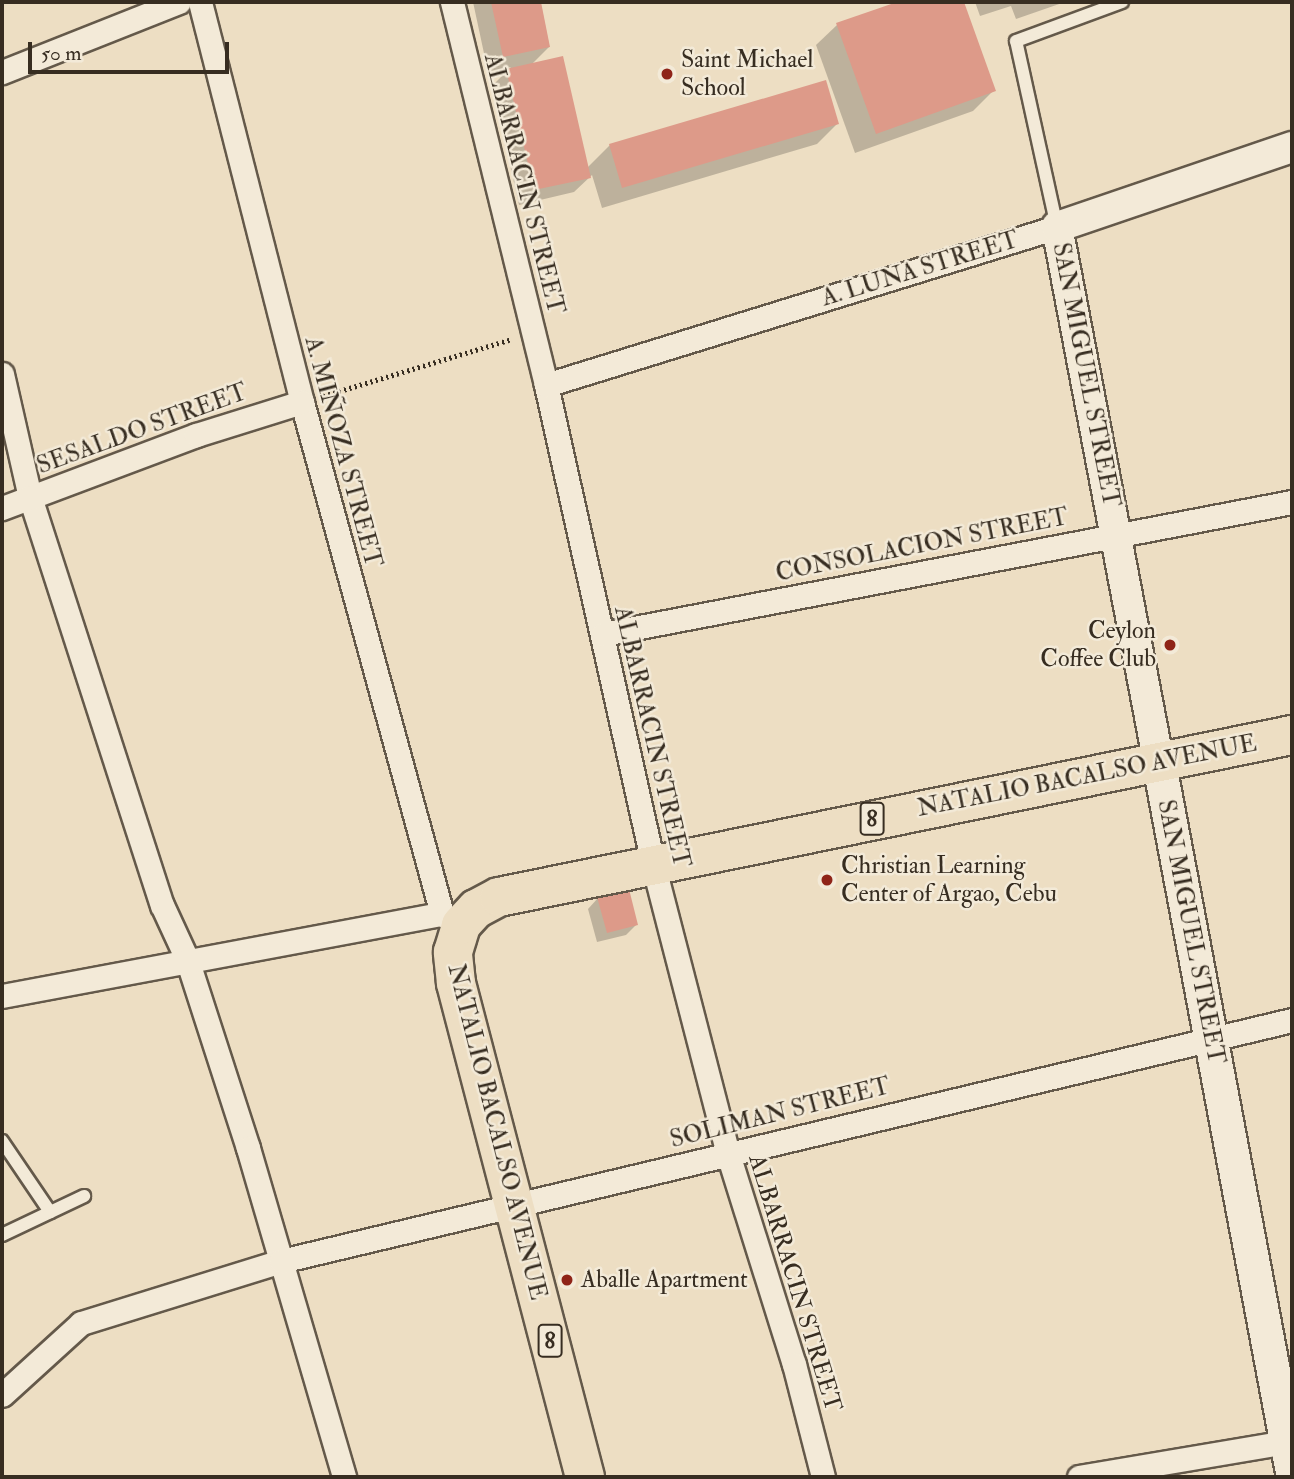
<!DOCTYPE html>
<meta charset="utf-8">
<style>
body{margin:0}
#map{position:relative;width:1294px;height:1479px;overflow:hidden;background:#eddec3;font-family:"IM FELL Double Pica",serif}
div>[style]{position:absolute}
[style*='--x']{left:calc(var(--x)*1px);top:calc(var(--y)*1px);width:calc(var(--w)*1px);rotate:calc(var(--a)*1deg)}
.shadow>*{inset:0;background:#0003}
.building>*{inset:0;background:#dd9a89}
.path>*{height:4.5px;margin-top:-2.25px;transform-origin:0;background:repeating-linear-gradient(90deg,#372d21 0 2px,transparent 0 5.5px)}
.roads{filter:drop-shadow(2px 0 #64594a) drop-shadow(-2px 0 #64594a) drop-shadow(0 2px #64594a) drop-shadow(0 -2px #64594a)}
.service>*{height:12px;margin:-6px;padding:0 6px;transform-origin:6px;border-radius:6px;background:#f3ead8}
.minor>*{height:23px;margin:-11.5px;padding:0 11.5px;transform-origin:11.5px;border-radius:11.5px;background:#f3ead8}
.tertiary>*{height:30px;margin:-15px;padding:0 15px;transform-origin:15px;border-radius:15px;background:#f3ead8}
.secondary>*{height:33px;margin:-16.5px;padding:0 16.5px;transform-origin:16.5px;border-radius:16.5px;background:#f3ead8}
.trunk>*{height:38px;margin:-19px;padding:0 19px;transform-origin:19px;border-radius:19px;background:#eddec3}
.dots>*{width:19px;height:19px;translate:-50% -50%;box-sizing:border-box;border:4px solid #f3ead8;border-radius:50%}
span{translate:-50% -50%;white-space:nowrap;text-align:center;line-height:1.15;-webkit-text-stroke:5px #f3ead8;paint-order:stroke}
.shield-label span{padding:2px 5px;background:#f3ead8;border:2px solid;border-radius:5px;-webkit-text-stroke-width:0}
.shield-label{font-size:23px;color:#372d21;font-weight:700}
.poi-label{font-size:24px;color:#372d21}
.left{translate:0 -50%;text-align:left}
.right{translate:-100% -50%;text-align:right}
.street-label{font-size:24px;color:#372d21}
.frame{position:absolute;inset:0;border:4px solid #372d21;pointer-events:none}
.scale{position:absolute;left:28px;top:42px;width:201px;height:32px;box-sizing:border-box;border:4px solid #372d21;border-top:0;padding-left:9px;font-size:21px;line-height:24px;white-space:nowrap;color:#372d21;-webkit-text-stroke:5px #f3ead8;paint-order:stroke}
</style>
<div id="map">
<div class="shadow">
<div style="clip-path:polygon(473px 2px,539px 2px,549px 47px,530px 66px,587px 168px,610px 145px,837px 124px,817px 144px,602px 208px,592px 175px,574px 192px,519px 205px,492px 86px,511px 67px,488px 72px)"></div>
<div style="clip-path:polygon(902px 2px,962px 2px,994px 90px,973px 111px,855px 153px,816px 45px,837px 25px)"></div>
<div style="clip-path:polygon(975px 2px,1065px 2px,1016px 19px,1011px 6px,980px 16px)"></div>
<div style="clip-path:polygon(598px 898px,636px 925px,626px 935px,597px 942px,588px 909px)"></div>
</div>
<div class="building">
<div style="clip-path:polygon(491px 2px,541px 2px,550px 47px,503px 57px)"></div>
<div style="clip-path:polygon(897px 2px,964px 2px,996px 91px,876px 134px,836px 23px)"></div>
<div style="clip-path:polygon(563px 56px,591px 178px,534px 190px,506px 69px)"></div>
<div style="clip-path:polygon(826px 80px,839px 124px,622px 188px,609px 144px)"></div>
<div style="clip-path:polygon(629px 889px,638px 925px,607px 933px,597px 897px)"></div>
</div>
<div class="path">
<div style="--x:323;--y:396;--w:197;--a:-16.8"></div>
</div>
<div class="roads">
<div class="service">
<div style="--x:1057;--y:227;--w:190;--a:-102.4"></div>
<div style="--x:1016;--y:41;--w:113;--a:-20.2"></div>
<div style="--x:2;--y:1141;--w:86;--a:55.9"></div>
<div style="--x:2;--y:1235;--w:91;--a:-25.4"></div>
</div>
<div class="minor">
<div style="--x:200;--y:2;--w:413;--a:75.7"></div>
<div style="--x:302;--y:402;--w:531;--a:74.71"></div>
<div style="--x:452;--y:2;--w:394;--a:76.2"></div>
<div style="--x:546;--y:385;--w:491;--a:77.4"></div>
<div style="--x:653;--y:864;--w:300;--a:75.5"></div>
<div style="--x:728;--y:1154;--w:220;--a:72.6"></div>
<div style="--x:794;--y:1364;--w:117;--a:75.6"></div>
<div style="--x:2;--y:72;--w:190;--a:-21.6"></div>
<div style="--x:2;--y:374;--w:126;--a:77.2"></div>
<div style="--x:30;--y:497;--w:429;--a:72.1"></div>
<div style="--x:162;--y:905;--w:60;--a:65.2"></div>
<div style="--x:187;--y:959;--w:199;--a:72.1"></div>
<div style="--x:248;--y:1148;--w:343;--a:73.7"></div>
<div style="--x:546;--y:385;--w:535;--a:-17.18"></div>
<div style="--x:2;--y:508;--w:207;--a:-20.6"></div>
<div style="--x:196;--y:435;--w:111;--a:-17.3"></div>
<div style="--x:603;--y:634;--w:702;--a:-10.85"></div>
<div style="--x:2;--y:996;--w:448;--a:-10.6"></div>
<div style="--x:442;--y:914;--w:15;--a:32"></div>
<div style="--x:2;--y:1395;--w:107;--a:-42.3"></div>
<div style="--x:81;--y:1323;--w:209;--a:-17.2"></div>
<div style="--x:281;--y:1261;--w:1039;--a:-13.41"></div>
<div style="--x:1079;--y:1477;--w:216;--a:-9.6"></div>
</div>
<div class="tertiary">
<div style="--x:1159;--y:764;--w:547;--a:-100.75"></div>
<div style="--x:1057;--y:227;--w:248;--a:-18.8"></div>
</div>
<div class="secondary">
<div style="--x:1159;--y:764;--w:720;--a:79.36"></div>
</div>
<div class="trunk">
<div style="--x:585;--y:1477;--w:511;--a:-104.64"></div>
<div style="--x:456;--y:983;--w:31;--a:-96"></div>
<div style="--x:453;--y:952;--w:28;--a:-73"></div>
<div style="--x:461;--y:925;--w:22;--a:-47"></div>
<div style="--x:476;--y:909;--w:26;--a:-28"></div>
<div style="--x:499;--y:897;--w:809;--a:-11.55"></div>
</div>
</div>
<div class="dots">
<div style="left:667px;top:74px;background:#8f2418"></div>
<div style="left:1170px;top:645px;background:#8f2418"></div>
<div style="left:827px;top:880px;background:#8f2418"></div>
<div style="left:567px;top:1280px;background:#8f2418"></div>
</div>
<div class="shield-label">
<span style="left:872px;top:819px">8</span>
<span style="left:550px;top:1341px">8</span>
</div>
<div class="poi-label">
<span class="left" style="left:681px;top:74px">Saint Michael<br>School</span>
<span class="right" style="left:1156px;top:645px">Ceylon<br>Coffee Club</span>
<span class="left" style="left:841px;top:880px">Christian Learning<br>Center of Argao, Cebu</span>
<span class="left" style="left:581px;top:1280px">Aballe Apartment</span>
</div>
<div class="street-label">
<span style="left:524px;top:184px;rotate:76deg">ALBARRACIN STREET</span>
<span style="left:920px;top:269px;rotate:-17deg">A. LUNA STREET</span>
<span style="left:1086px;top:375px;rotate:79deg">SAN MIGUEL STREET</span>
<span style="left:142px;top:429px;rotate:-20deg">SESALDO STREET</span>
<span style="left:343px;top:452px;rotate:75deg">A. MIÑOZA STREET</span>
<span style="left:922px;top:545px;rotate:-11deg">CONSOLACION STREET</span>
<span style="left:652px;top:737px;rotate:77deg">ALBARRACIN STREET</span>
<span style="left:1087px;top:776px;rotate:-11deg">NATALIO BACALSO AVENUE</span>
<span style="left:1191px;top:932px;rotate:79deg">SAN MIGUEL STREET</span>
<span style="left:780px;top:1113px;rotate:-14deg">SOLIMAN STREET</span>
<span style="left:497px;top:1132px;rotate:76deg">NATALIO BACALSO AVENUE</span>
<span style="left:795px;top:1283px;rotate:73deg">ALBARRACIN STREET</span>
</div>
<div class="frame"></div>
<div class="scale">50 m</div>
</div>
